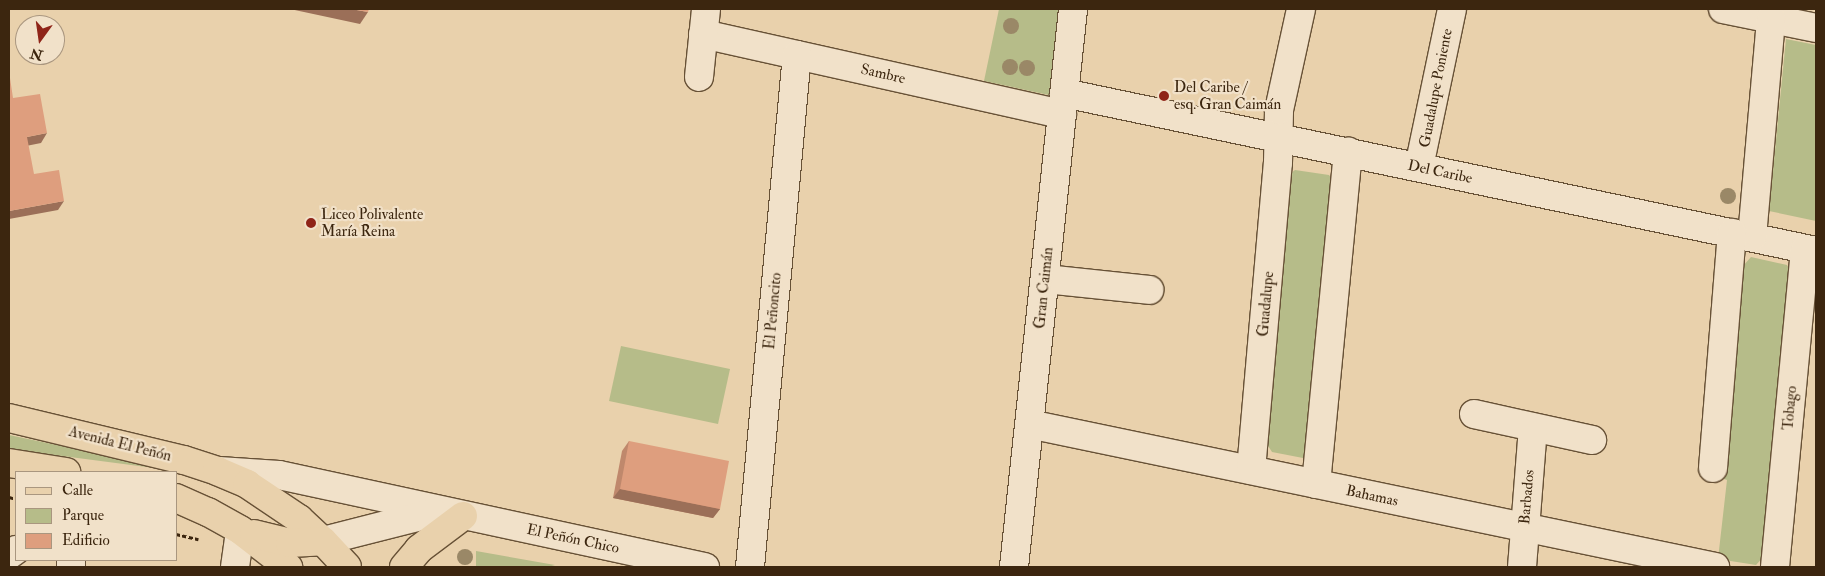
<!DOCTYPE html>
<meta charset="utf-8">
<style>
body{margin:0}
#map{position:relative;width:1825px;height:576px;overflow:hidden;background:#e9d1ac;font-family:"IM FELL Double Pica",serif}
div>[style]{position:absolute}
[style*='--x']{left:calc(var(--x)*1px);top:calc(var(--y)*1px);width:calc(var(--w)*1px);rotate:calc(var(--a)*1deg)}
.green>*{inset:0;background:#b6bc89}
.path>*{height:3px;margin-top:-1.5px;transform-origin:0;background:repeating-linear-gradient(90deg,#3c260f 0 4px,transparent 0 6.5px)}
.roads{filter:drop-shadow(1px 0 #675136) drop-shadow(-1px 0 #675136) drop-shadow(0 1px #675136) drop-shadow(0 -1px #675136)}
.minor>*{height:28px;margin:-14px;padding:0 14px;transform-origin:14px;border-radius:14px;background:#f1e1c9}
.major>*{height:28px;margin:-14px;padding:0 14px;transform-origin:14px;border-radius:14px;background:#e9d1ac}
.trees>*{width:16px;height:16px;margin:-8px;border-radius:50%;background:#9a8867}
.wall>*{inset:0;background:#bf886c}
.shaded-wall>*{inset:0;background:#9b6f58}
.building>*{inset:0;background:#de9e7e}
.dots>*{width:14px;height:14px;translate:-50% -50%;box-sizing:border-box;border:2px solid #f1e1c9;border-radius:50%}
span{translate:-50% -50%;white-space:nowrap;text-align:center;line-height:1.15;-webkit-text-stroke:4.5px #f1e1c9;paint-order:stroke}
.street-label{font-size:15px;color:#3c260f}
.poi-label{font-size:15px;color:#3c260f}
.left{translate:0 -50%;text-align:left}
.frame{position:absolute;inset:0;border:10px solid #3c260f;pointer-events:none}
.legend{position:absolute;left:15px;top:471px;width:162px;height:90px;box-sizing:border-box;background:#f1e1c9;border:1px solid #a9967f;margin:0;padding:6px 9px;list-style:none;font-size:15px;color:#3c260f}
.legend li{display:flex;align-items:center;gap:10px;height:25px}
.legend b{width:25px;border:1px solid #a9967f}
.north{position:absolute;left:15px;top:15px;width:50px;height:50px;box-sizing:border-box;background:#f1e1c9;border:1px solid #a9967f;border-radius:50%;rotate:194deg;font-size:14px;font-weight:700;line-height:20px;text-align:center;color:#3c260f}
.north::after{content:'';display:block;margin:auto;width:18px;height:22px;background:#8f2418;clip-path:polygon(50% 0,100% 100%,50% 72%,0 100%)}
</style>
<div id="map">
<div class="green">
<div style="clip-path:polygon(999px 9px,1059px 9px,1049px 95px,984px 81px)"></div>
<div style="clip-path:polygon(1786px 39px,1816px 45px,1816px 221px,1769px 211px)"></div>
<div style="clip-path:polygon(1295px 170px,1329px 175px,1333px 181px,1308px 453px,1303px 458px,1272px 452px,1265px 441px,1286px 177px)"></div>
<div style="clip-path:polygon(1751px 257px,1787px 265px,1794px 278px,1765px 555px,1756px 565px,1718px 559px,1727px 480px,1721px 478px,1743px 266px)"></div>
<div style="clip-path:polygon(621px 346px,730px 369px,718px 424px,609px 401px)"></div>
<div style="clip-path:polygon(9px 435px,157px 466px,154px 468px,9px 449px)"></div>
<div style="clip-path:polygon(476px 550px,476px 551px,555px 565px,548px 567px,476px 567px)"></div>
</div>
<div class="path">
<div style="--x:9;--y:497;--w:7;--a:16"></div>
<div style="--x:176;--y:534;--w:23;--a:13"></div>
</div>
<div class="roads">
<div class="minor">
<div style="--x:1723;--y:9;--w:95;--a:11.5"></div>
<div style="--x:703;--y:34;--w:368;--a:12.6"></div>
<div style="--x:699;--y:77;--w:68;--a:-84.1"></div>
<div style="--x:1064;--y:93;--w:768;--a:11.87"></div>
<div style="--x:1419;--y:167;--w:161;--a:-78.2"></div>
<div style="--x:1752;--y:237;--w:219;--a:-85"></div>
<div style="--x:1045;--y:279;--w:105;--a:6"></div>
<div style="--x:1474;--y:414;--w:121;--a:12.4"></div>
<div style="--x:1029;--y:424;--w:701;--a:11.77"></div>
<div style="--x:1713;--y:468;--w:236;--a:-85.4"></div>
<div style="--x:1251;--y:470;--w:308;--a:-85"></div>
<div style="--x:1278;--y:163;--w:53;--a:-88.9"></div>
<div style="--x:1279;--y:110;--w:103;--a:-77.7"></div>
<div style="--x:219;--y:471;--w:60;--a:3.8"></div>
<div style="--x:279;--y:475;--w:436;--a:12.2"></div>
<div style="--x:1316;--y:484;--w:334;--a:-84.5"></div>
<div style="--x:323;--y:541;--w:114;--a:-14.3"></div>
<div style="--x:9;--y:555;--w:9;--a:-36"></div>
<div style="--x:71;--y:567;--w:7;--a:-90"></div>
<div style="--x:235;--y:567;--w:37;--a:-82"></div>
<div style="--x:750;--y:567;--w:514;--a:-84.76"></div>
<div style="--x:1014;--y:567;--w:561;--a:-83.96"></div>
<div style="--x:1522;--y:567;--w:140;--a:-85.5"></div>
<div style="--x:1775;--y:567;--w:319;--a:-84.6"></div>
</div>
<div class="major">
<div style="--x:9;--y:418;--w:180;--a:13.5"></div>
<div style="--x:184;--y:460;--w:35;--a:18"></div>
<div style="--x:217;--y:471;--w:33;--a:23"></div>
<div style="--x:247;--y:484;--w:63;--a:33.9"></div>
<div style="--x:299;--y:519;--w:33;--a:43"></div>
<div style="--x:323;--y:541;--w:35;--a:47"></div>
<div style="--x:9;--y:463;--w:58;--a:9"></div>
<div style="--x:176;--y:498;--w:35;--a:24"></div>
<div style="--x:208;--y:512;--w:37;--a:29"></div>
<div style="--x:240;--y:530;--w:61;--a:37.6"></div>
<div style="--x:254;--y:534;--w:37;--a:14"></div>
<div style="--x:290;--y:543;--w:33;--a:-3"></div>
<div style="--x:404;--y:567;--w:23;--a:-50"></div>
<div style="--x:419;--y:549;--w:55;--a:-36.9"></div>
</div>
</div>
<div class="trees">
<div style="left:1011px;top:26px"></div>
<div style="left:1010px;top:67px"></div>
<div style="left:1027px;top:68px"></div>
<div style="left:1728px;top:196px"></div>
<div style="left:465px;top:557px"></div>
</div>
<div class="wall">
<div style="clip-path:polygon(629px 441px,720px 509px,713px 518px,613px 498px,622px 451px)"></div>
</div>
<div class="shaded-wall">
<div style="clip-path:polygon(290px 9px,351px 9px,368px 12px,360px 24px)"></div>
<div style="clip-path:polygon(47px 133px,41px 143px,21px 147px,27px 137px)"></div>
<div style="clip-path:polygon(64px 201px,58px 210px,9px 219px,9px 211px)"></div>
<div style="clip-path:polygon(620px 489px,720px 509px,713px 518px,613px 498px)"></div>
</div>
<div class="building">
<div style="clip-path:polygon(351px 9px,369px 9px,368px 12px)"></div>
<div style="clip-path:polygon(9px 78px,10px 78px,13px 98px,40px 94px,47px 133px,27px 137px,34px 174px,59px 170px,64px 201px,9px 211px)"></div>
<div style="clip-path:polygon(629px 441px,729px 461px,720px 509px,620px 489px)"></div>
</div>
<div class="dots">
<div style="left:1164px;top:96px;background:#8f2418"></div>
<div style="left:311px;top:223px;background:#8f2418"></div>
</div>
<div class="street-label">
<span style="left:883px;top:74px;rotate:13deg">Sambre</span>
<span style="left:1436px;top:88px;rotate:-79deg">Guadalupe Poniente</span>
<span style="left:1440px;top:172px;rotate:12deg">Del Caribe</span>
<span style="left:1044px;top:288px;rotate:-84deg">Gran Caimán</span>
<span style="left:1266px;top:304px;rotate:-85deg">Guadalupe</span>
<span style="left:773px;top:311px;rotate:-85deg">El Peñoncito</span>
<span style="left:1790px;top:408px;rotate:-85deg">Tobago</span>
<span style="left:120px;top:444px;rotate:14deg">Avenida El Peñón</span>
<span style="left:1372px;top:496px;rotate:12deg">Bahamas</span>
<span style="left:1527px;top:497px;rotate:-85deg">Barbados</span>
<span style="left:573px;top:539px;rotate:12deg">El Peñón Chico</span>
</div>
<div class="poi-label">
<span class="left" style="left:1174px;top:96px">Del Caribe /<br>esq. Gran Caimán</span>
<span class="left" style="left:321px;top:223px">Liceo Polivalente<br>María Reina</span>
</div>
<div class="frame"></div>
<ul class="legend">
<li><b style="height:6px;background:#e9d1ac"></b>Calle</li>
<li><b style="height:14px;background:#b6bc89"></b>Parque</li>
<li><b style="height:14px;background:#de9e7e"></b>Edificio</li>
</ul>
<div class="north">N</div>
</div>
